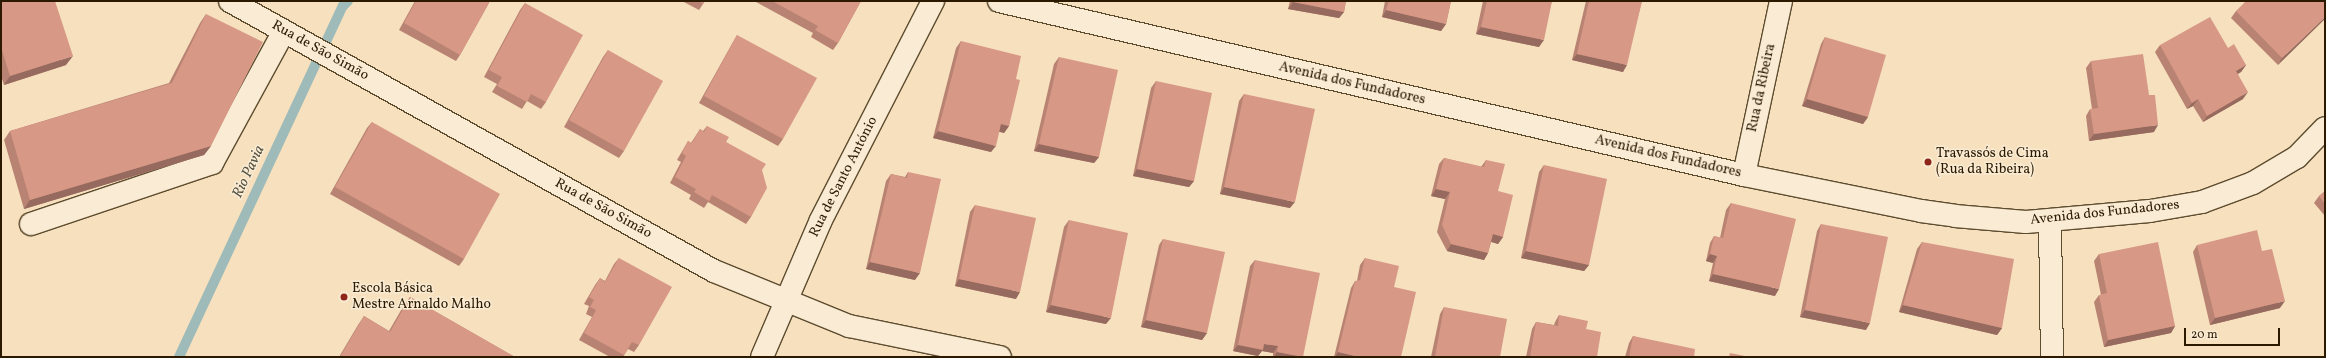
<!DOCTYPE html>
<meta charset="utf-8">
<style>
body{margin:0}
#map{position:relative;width:2326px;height:358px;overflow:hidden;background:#f6e0bd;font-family:Vollkorn,serif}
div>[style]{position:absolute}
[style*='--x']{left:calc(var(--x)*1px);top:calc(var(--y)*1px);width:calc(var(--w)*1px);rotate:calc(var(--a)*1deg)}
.stream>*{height:10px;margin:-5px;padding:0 5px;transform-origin:5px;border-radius:5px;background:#9ebbb9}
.roads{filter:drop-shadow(1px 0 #5e4c2f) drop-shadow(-1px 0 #5e4c2f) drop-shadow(0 1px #5e4c2f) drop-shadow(0 -1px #5e4c2f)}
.street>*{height:22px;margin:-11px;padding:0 11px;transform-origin:11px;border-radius:11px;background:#f9ebd4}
.wall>*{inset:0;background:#b98373}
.shaded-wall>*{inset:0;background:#966a5e}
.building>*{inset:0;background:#d79886}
.dots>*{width:11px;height:11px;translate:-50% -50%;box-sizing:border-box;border:2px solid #f9ebd4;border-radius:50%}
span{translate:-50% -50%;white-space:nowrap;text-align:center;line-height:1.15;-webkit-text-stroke:3px #f9ebd4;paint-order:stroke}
.street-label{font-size:14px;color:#2c1a00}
.poi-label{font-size:14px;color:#2c1a00}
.left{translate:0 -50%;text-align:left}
.water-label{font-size:15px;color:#545241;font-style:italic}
.frame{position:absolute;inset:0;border:2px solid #2c1a00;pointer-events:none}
.scale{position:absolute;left:2184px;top:328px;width:96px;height:18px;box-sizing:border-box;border:2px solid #2c1a00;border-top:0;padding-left:5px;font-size:12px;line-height:14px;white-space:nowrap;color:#2c1a00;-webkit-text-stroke:3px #f9ebd4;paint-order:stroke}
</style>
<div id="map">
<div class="stream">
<div style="--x:179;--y:357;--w:387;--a:-65"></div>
<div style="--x:343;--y:6;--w:7;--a:-45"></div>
</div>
<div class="roads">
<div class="street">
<div style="--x:230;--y:1;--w:554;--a:29.16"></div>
<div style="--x:714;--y:271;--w:146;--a:22.2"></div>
<div style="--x:849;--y:326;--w:154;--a:11.6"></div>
<div style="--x:999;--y:1;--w:765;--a:13.15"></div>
<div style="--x:1744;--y:175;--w:181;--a:11.5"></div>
<div style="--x:1921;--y:211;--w:34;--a:8"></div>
<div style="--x:1955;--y:216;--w:71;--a:4.8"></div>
<div style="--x:2026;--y:222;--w:124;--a:-5.1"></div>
<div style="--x:2150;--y:211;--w:53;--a:-9.8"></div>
<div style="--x:2202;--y:202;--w:54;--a:-20.4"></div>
<div style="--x:2253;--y:183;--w:51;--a:-30.6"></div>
<div style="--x:2297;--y:157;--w:40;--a:-46"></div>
<div style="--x:1744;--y:175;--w:178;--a:-78"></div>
<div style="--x:2050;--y:220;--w:137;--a:89.2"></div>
<div style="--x:31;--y:224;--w:191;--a:-18.6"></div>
<div style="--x:212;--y:163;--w:150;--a:-61.4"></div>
<div style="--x:762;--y:357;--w:149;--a:-66.7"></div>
<div style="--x:821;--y:220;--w:246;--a:-62.9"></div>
</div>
</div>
<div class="wall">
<div style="clip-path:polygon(1px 1px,66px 65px,4px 85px,1px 76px)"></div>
<div style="clip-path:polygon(415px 1px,490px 1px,460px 55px,456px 61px,399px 30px)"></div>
<div style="clip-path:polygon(682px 1px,705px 1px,699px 10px)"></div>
<div style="clip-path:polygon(757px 1px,861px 1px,838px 43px,833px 50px,811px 37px,813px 33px,756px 2px)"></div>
<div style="clip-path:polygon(1290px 1px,1346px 1px,1344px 12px,1339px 18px,1288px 9px)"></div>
<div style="clip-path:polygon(1385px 1px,1451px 1px,1446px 24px,1441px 31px,1382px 17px)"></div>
<div style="clip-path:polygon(1483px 1px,1552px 1px,1539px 47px,1476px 34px)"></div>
<div style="clip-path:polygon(1586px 1px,1642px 1px,1623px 72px,1572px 60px)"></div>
<div style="clip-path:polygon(2325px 1px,2278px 65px,2231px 18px,2236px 11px)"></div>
<div style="clip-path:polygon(525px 3px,546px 102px,541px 109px,527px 101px,522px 109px,492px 92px,497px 84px,484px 77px,520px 10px)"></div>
<div style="clip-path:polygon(206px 14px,211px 146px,204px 155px,24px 209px,4px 140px,10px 131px,169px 83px,200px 23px)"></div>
<div style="clip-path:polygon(737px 35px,783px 139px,778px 146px,699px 103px,733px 42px)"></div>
<div style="clip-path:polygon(1825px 37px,1868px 117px,1863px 124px,1802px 106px,1821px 44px)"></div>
<div style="clip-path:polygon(961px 41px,1016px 79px,1009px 126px,1004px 133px,999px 131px,991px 152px,933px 138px,956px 48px)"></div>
<div style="clip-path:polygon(2160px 45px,2246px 65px,2241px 72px,2238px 74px,2243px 99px,2203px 122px,2193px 106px,2187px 109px,2155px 52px)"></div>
<div style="clip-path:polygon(608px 50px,624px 151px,619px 158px,564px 127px,603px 57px)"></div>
<div style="clip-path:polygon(1059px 57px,1099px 157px,1094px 163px,1034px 151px,1054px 64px)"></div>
<div style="clip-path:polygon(2091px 61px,2154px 132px,2089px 141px,2086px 116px,2090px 109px,2092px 109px,2086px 68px)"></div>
<div style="clip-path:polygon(1156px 81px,1194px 181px,1189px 187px,1133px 176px,1151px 88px)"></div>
<div style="clip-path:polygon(1244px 94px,1290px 208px,1220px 194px,1239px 101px)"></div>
<div style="clip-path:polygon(372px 122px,464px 259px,459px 266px,330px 194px,367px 128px)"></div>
<div style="clip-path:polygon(707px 126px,726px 142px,762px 170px,751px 217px,746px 224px,708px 202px,704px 208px,689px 199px,691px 195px,670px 183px,681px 162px,677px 160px,684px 148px,688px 141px,691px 143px,700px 129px,703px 131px)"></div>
<div style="clip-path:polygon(1444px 158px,1481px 167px,1486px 160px,1498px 191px,1503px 237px,1498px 244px,1491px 242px,1488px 253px,1484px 260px,1447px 251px,1437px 232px,1445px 199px,1431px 196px,1439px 164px)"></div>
<div style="clip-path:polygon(1544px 165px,1589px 265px,1584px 271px,1521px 258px,1539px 172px)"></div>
<div style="clip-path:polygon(908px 172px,915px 280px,866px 269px,886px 181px,891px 174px,905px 177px)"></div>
<div style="clip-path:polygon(2325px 191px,2325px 216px,2314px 203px,2319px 196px)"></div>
<div style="clip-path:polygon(1731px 203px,1775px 296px,1709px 281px,1713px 263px,1706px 261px,1710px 243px,1714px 236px,1720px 238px,1726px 210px)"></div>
<div style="clip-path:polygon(975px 205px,1016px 299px,955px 286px,970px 212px)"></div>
<div style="clip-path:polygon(1069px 220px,1106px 324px,1046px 312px,1064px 227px)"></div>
<div style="clip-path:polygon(1821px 224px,1866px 330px,1800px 317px,1817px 231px)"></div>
<div style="clip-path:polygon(1163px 239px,1207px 333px,1202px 340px,1141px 327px,1159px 245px)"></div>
<div style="clip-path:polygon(1922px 242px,2002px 328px,1997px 335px,1899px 312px,1917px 249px)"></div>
<div style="clip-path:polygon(2197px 245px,2262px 251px,2280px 308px,2210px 325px,2193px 252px)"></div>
<div style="clip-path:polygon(2099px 254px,2175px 326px,2171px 333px,2104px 347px,2094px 302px,2099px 295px,2101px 295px,2094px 261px)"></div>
<div style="clip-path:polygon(619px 258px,639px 345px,634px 352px,628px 349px,623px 357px,610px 357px,579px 340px,592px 317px,586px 314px,589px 306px,584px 304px,595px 285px,600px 278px,605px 281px,614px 264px)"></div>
<div style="clip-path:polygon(1365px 258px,1394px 287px,1401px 357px,1334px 357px,1351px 288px,1355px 281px,1357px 281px,1360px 265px)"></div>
<div style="clip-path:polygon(1255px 260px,1303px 357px,1273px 357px,1273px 353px,1262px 351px,1258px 356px,1233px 351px,1250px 266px)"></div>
<div style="clip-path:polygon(410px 297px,515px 357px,339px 357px,358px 325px,364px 316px,389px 331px,404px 305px)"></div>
<div style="clip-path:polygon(1444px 307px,1500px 357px,1431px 357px,1440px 314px)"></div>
<div style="clip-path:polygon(1559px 315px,1586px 329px,1597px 357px,1526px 357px,1532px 329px,1536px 322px,1554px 325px,1555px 322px)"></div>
<div style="clip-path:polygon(1633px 336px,1694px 357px,1625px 357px,1629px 343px)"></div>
</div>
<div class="shaded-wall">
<div style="clip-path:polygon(1293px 2px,1344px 12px,1339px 18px,1288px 9px)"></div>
<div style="clip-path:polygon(1386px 10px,1446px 24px,1441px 31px,1382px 17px)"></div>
<div style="clip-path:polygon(2325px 17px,2325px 19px,2278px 65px,2282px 58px)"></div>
<div style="clip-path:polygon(1481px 27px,1544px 40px,1539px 47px,1476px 34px)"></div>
<div style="clip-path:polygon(1577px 54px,1627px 65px,1623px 72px,1572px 60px)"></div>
<div style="clip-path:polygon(73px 56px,66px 65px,4px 85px,10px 76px)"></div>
<div style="clip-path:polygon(2246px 65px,2241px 72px,2231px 77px,2236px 71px)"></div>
<div style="clip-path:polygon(2248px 92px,2243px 99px,2203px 122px,2207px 116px)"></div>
<div style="clip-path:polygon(1807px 99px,1868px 117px,1863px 124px,1802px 106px)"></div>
<div style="clip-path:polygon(2198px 99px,2193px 106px,2187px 109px,2192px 103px)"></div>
<div style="clip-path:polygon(1001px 124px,1009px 126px,1004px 133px,996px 131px)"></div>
<div style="clip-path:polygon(2158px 125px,2154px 132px,2089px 141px,2094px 134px)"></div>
<div style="clip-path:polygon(938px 131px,996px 146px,991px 152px,933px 138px)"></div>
<div style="clip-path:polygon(1039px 144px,1099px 157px,1094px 163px,1034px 151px)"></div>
<div style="clip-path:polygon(211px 146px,204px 155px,24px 209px,30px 200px)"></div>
<div style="clip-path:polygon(1137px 169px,1194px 181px,1189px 187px,1133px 176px)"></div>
<div style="clip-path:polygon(1224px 187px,1295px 202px,1290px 208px,1220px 194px)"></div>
<div style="clip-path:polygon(1436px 189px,1450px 192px,1445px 199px,1431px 196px)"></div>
<div style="clip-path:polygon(1493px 234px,1503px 237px,1498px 244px,1489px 241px)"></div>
<div style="clip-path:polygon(1451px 244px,1488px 253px,1484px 260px,1447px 251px)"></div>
<div style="clip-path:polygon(1526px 251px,1589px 265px,1584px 271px,1521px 258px)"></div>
<div style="clip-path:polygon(1710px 254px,1717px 256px,1713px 263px,1706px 261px)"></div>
<div style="clip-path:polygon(870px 262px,920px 273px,915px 280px,866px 269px)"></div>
<div style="clip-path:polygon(1713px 274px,1779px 289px,1775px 296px,1709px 281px)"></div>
<div style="clip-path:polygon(959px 279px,1020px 292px,1016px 299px,955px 286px)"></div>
<div style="clip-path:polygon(2285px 301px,2280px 308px,2210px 325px,2215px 318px)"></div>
<div style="clip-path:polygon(1051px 305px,1111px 318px,1106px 324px,1046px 312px)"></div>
<div style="clip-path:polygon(1903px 305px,2002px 328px,1997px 335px,1899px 312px)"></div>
<div style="clip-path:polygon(1805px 310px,1870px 323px,1866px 330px,1800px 317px)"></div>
<div style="clip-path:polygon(1146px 320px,1207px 333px,1202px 340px,1141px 327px)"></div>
<div style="clip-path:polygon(2175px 326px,2171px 333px,2104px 347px,2108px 340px)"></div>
<div style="clip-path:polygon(1264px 344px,1278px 346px,1273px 353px,1262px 351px,1258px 356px,1233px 351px,1238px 345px)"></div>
<div style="clip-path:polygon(1277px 352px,1303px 357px,1274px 357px)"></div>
<div style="clip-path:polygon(1338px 352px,1359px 357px,1335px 357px)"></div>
</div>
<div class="building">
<div style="clip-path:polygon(1px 1px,55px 1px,73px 56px,10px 76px,1px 47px)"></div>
<div style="clip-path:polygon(416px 1px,490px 1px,460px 55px,404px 23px)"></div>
<div style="clip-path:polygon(699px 1px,705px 1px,703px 4px)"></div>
<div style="clip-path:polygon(772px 1px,861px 1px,838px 43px,815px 30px,818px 26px)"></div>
<div style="clip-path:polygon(1293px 1px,1346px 1px,1344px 12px,1293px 2px)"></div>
<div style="clip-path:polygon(1389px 1px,1451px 1px,1446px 24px,1386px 10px)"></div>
<div style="clip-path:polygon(1487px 1px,1552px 1px,1544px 40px,1481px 27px)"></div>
<div style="clip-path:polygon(1589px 1px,1642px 1px,1627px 65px,1577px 54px)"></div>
<div style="clip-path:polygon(2246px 1px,2325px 1px,2325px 17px,2282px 58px,2236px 11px)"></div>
<div style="clip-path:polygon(525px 3px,583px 35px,546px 102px,531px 94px,527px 102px,497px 86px,502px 77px,489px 70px)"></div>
<div style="clip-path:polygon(206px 14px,263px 42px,211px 146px,30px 200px,10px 131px,172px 83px)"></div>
<div style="clip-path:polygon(2210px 17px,2228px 48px,2234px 44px,2246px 65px,2236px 71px,2248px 92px,2207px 116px,2198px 99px,2192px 103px,2160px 45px)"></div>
<div style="clip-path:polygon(737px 35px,817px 78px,783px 139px,704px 96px)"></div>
<div style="clip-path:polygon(1825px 37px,1886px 55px,1868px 117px,1807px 99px)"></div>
<div style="clip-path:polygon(961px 41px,1021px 56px,1016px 79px,1020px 80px,1009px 126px,1001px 124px,996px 146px,938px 131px)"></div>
<div style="clip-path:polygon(608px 50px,663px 81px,624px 151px,569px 120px)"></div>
<div style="clip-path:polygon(2143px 54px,2149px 95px,2155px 95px,2158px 125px,2094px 134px,2090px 109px,2098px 108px,2091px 61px)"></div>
<div style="clip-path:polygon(1059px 57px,1118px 70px,1099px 157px,1039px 144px)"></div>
<div style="clip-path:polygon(1156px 81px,1212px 93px,1194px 181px,1137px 169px)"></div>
<div style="clip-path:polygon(1244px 94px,1315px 109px,1295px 202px,1224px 187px)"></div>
<div style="clip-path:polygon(372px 122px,500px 194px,464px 259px,335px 187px)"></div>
<div style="clip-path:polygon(707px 126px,729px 137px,726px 142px,766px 164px,762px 170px,767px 188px,751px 217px,712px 195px,709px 201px,694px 192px,696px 189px,675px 177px,686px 156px,682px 153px,688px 141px,692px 143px,700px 129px,704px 132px)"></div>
<div style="clip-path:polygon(1444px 158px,1484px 167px,1486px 160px,1505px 164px,1498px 191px,1513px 195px,1503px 237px,1493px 234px,1488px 253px,1451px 244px,1442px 225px,1450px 192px,1436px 189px)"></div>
<div style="clip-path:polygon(1544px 165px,1607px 179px,1589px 265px,1526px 251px)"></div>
<div style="clip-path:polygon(908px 172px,941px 179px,920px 273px,870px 262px,891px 174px,907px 178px)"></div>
<div style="clip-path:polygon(2325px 191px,2325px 204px,2319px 196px)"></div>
<div style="clip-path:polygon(1731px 203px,1796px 219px,1779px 289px,1713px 274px,1717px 256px,1710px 254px,1714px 236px,1723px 238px)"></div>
<div style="clip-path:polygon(975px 205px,1036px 218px,1020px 292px,959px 279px)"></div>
<div style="clip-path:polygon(1069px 220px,1128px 233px,1111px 318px,1051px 305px)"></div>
<div style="clip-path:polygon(1821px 224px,1888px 237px,1870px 323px,1805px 310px)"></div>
<div style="clip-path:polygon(2257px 230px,2262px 251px,2272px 249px,2285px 301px,2215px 318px,2197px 245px)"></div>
<div style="clip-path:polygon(1163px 239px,1225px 252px,1207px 333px,1146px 320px)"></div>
<div style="clip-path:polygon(1922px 242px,2014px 259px,2002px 328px,1903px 305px)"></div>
<div style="clip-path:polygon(2158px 242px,2175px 326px,2108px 340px,2099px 295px,2107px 293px,2099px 254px)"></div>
<div style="clip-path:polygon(619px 258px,672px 287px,639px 345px,632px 342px,624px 355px,584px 333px,596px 310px,590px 307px,594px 300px,589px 297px,600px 278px,605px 282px)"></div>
<div style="clip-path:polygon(1365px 258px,1399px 266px,1394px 287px,1416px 292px,1401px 357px,1359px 357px,1338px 352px,1355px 281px,1360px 280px)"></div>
<div style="clip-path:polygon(1255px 260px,1320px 273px,1303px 357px,1277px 352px,1278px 346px,1264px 344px,1263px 350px,1238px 345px)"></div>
<div style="clip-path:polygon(410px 297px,515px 357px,340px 357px,364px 316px,390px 332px)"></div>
<div style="clip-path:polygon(1444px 307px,1507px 319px,1500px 357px,1435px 357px)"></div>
<div style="clip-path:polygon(1559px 315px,1588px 321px,1586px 329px,1601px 332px,1597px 357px,1530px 357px,1536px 322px,1558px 326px)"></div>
<div style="clip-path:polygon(1633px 336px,1695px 349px,1694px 357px,1629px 357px)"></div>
<div style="clip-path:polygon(1730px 353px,1750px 357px,1729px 357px)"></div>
</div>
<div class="dots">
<div style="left:1928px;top:162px;background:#8f2418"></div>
<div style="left:344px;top:297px;background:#8f2418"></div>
</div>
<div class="street-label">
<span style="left:320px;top:51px;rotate:29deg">Rua de São Simão</span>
<span style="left:1352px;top:84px;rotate:13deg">Avenida dos Fundadores</span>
<span style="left:1762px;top:88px;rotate:-78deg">Rua da Ribeira</span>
<span style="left:1668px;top:157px;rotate:13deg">Avenida dos Fundadores</span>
<span style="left:844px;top:177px;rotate:-63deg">Rua de Santo António</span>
<span style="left:603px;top:209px;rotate:29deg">Rua de São Simão</span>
<span style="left:2105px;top:213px;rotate:-6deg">Avenida dos Fundadores</span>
</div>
<div class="poi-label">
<span class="left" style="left:1936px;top:162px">Travassós de Cima<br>(Rua da Ribeira)</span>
<span class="left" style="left:352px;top:297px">Escola Básica<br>Mestre Arnaldo Malho</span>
</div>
<div class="water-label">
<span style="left:249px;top:172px;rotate:-65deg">Rio Pavia</span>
</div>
<div class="frame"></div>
<div class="scale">20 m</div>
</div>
